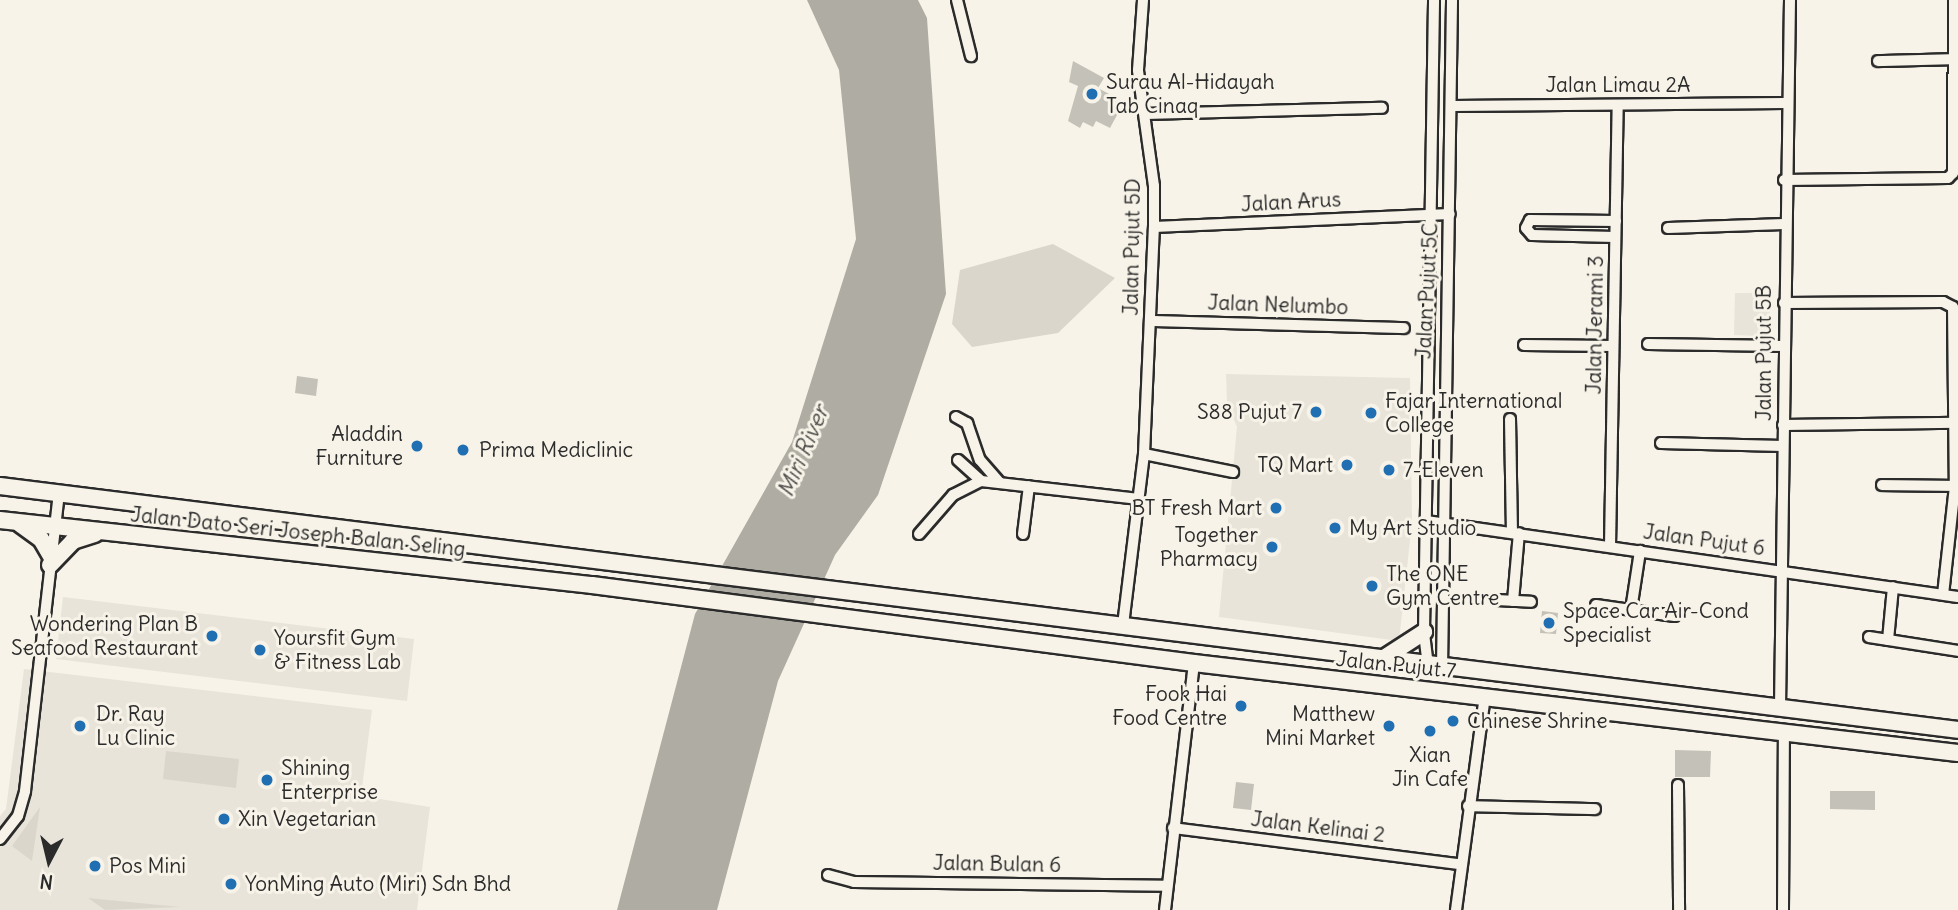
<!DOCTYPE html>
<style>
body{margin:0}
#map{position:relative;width:1958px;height:910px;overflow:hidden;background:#f7f3e8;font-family:Delius,sans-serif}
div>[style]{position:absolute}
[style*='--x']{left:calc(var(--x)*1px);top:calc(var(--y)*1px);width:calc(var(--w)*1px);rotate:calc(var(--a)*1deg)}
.built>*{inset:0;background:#e8e4da}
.green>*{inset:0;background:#dad6cc}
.water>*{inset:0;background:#afaca4}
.building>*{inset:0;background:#c4c1b9}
.roads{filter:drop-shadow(2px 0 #2b2b2b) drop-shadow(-2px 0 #2b2b2b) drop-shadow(0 2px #2b2b2b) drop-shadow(0 -2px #2b2b2b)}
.minor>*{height:10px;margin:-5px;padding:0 5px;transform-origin:5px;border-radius:5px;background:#f7f3e8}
.primary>*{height:16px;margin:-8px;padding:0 8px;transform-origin:8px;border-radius:8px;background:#f7f3e8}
.dots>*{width:19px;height:19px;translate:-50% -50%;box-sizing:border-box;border:4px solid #f7f3e8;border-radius:50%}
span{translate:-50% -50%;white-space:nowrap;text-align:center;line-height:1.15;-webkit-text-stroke:6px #f7f3e8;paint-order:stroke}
.poi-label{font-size:21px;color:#2b2b2b}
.left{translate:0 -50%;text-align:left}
.right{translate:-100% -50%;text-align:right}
.street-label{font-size:21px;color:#2b2b2b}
.water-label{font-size:23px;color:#53524f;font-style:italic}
.north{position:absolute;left:14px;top:826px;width:70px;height:70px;-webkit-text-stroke:5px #f7f3e8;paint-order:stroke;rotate:187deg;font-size:19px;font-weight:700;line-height:28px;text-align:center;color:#2b2b2b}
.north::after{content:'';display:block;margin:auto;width:24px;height:32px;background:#2b2b2b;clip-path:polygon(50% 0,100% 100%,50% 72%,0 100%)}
</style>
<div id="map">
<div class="built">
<div style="clip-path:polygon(1735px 293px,1769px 293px,1770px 320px,1761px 336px,1734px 335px)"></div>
<div style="clip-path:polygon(1226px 374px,1410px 378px,1412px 522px,1399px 641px,1219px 617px,1237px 427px,1227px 403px)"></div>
<div style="clip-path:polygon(63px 597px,414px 639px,407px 701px,56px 659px)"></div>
<div style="clip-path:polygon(24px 669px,372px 710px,361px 796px,430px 807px,417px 910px,0 910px,0 816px,6px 809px)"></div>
</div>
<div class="green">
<div style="clip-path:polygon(1053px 244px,1115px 278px,1058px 333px,972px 347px,952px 324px,960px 270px)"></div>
<div style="clip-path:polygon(166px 751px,239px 759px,236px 788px,163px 779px)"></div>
<div style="clip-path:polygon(40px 807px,32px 861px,12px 846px)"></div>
<div style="clip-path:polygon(88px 898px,180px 907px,105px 910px)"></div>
</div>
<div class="water">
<div style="clip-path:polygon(807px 0,918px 0,927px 18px,946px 294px,878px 495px,835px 555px,778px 681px,717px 910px,617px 910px,695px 614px,792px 442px,856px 239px,839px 70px)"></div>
</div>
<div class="building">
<div style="clip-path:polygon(1073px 61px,1104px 78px,1098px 88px,1124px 102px,1110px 128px,1096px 121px,1093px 127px,1083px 122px,1080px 128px,1068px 121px,1078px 86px,1069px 82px)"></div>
<div style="clip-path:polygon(297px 376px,318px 379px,316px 396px,295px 393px)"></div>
<div style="clip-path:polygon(1542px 611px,1558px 613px,1556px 634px,1540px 633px)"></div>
<div style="clip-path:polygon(1675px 750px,1711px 751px,1710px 777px,1675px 777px)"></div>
<div style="clip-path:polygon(1236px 782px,1254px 784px,1251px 810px,1233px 808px)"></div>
<div style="clip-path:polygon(1830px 791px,1875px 791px,1875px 810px,1830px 809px)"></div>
</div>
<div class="roads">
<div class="minor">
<div style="--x:957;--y:0;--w:58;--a:76"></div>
<div style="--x:1878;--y:61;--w:76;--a:-1.5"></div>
<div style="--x:1453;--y:106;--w:331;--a:-0.5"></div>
<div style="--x:1145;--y:114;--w:237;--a:-1.5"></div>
<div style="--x:1784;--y:180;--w:164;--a:-0.7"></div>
<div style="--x:1948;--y:178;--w:7;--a:-45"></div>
<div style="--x:1953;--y:173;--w:173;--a:-89.7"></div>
<div style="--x:1154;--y:227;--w:296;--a:-2.5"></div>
<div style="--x:1668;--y:228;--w:116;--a:-2"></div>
<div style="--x:1615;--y:237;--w:83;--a:-178.6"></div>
<div style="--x:1532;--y:235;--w:9;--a:-131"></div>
<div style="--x:1526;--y:228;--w:9;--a:-63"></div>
<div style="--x:1530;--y:220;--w:86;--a:0.7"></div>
<div style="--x:1784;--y:303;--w:159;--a:-0.4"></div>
<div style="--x:1943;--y:302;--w:11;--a:27"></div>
<div style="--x:1953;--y:307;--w:179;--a:89.4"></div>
<div style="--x:1955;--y:486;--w:109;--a:96.3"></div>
<div style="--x:1150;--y:321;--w:254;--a:1.6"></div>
<div style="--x:1648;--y:344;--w:135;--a:0.8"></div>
<div style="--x:1524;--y:345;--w:89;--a:0.6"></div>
<div style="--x:956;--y:417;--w:13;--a:29"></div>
<div style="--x:967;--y:423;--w:39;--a:71"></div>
<div style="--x:980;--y:460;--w:30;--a:49"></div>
<div style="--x:1510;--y:419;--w:113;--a:89"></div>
<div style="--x:1783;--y:425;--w:175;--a:-0.7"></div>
<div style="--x:1661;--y:443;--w:122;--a:1.4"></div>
<div style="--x:1144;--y:454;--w:91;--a:11.4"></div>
<div style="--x:958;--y:460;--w:31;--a:42"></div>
<div style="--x:1882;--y:485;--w:73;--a:0.8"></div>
<div style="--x:1426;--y:521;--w:537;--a:8.13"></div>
<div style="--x:919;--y:534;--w:52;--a:-48.9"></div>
<div style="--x:953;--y:495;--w:31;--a:-27"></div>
<div style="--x:981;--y:481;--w:159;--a:6.5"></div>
<div style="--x:1023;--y:534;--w:48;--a:-82.9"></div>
<div style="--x:1610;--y:546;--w:441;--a:-89"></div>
<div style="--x:1497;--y:600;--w:34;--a:3"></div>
<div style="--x:1513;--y:601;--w:68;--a:-85"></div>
<div style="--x:1596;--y:605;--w:35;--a:8"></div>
<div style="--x:1631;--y:610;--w:60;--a:-81.3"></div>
<div style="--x:1631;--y:610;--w:44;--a:7.8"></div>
<div style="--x:1123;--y:625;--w:172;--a:-83"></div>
<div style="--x:1144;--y:454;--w:227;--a:-87.5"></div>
<div style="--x:1154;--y:227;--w:41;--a:-90"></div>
<div style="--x:1154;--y:186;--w:117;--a:-97.9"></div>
<div style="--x:1138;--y:70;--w:70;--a:-85.9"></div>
<div style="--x:1869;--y:637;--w:90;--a:8.9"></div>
<div style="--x:1888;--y:640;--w:53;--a:-84.6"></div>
<div style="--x:1428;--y:666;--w:34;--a:-97"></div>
<div style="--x:1424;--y:632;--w:632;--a:-89.09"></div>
<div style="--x:1442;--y:668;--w:668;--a:-89.14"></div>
<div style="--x:1780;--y:707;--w:707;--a:-89.19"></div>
<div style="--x:1678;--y:785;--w:125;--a:89.5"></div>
<div style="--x:1468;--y:806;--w:127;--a:1.4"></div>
<div style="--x:1173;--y:828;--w:287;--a:7.2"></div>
<div style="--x:0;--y:839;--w:29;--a:-52"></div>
<div style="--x:18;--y:816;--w:26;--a:-74"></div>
<div style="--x:25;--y:791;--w:301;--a:-83.5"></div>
<div style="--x:828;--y:875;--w:27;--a:15"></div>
<div style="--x:854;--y:882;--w:312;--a:0.7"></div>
<div style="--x:1165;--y:910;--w:249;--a:-83.3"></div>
<div style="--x:1456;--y:910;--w:216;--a:-82.3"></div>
<div style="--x:1783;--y:910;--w:178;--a:-89.7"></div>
</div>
<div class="primary">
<div style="--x:0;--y:486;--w:1973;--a:7.1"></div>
<div style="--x:0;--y:520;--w:596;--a:6.27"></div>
<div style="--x:592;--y:585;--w:607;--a:7.38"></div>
<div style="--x:1194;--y:663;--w:769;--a:6.72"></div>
<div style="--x:20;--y:524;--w:26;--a:36"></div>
<div style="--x:41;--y:539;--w:20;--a:60"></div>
<div style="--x:50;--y:565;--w:33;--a:-46"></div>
<div style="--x:73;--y:541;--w:23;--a:-18"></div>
<div style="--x:1384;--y:658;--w:48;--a:-33"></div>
</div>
</div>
<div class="dots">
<div style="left:1092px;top:94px;background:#1f6fb2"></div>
<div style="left:1316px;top:412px;background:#1f6fb2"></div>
<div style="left:1371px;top:413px;background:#1f6fb2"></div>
<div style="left:417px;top:446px;background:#1f6fb2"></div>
<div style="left:463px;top:450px;background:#1f6fb2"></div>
<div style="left:1347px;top:465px;background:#1f6fb2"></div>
<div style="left:1389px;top:470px;background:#1f6fb2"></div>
<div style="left:1276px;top:508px;background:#1f6fb2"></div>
<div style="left:1335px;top:528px;background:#1f6fb2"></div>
<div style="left:1272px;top:547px;background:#1f6fb2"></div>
<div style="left:1372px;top:586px;background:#1f6fb2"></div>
<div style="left:1549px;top:623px;background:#1f6fb2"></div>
<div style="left:212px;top:636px;background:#1f6fb2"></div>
<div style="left:260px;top:650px;background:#1f6fb2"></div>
<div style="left:1241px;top:706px;background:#1f6fb2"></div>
<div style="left:1453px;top:721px;background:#1f6fb2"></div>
<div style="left:80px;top:726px;background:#1f6fb2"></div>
<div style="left:1389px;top:726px;background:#1f6fb2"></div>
<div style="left:1430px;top:731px;background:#1f6fb2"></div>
<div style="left:267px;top:780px;background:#1f6fb2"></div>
<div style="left:224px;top:819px;background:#1f6fb2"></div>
<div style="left:95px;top:866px;background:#1f6fb2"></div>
<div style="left:231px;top:884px;background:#1f6fb2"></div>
</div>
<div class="poi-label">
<span class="left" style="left:1106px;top:94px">Surau Al-Hidayah<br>Tab Cinaq</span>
<span class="left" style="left:1385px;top:413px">Fajar International<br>College</span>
<span class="right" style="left:1302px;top:412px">S88 Pujut 7</span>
<span class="right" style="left:403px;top:446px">Aladdin<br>Furniture</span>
<span class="left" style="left:479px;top:450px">Prima Mediclinic</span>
<span class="right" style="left:1333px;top:465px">TQ Mart</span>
<span class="left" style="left:1403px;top:470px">7-Eleven</span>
<span class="right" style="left:1262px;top:508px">BT Fresh Mart</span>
<span class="left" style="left:1349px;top:528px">My Art Studio</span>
<span class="right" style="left:1258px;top:547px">Together<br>Pharmacy</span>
<span class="left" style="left:1386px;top:586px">The ONE<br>Gym Centre</span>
<span class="left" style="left:1563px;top:623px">Space Car Air-Cond<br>Specialist</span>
<span class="right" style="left:198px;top:636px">Wondering Plan B<br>Seafood Restaurant</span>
<span class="left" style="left:274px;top:650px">Yoursfit Gym<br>&amp; Fitness Lab</span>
<span class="right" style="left:1227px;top:706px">Fook Hai<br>Food Centre</span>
<span class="left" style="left:96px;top:726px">Dr. Ray<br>Lu Clinic</span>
<span class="right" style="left:1375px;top:726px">Matthew<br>Mini Market</span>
<span class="left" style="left:1467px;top:721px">Chinese Shrine</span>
<span style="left:1430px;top:767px">Xian<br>Jin Cafe</span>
<span class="left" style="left:281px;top:780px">Shining<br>Enterprise</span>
<span class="left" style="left:238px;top:819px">Xin Vegetarian</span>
<span class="left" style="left:109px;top:866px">Pos Mini</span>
<span class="left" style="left:245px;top:884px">YonMing Auto (Miri) Sdn Bhd</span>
</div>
<div class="street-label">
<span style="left:1618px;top:85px">Jalan Limau 2A</span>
<span style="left:1291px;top:202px;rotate:-3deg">Jalan Arus</span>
<span style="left:1132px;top:247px;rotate:-89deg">Jalan Pujut 5D</span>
<span style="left:1427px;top:291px;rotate:-87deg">Jalan Pujut 5C</span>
<span style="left:1278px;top:305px;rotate:2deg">Jalan Nelumbo</span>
<span style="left:1595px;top:325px;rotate:-89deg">Jalan Jerami 3</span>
<span style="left:1764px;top:353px;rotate:-90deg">Jalan Pujut 5B</span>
<span style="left:298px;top:532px;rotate:6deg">Jalan Dato Seri Joseph Balan Seling</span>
<span style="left:1704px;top:540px;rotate:8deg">Jalan Pujut 6</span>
<span style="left:1396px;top:665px;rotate:6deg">Jalan Pujut 7</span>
<span style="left:1318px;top:827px;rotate:7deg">Jalan Kelinai 2</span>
<span style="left:997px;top:864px;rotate:1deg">Jalan Bulan 6</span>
</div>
<div class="water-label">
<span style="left:803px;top:451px;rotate:-67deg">Miri River</span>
</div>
<div class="north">N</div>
</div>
